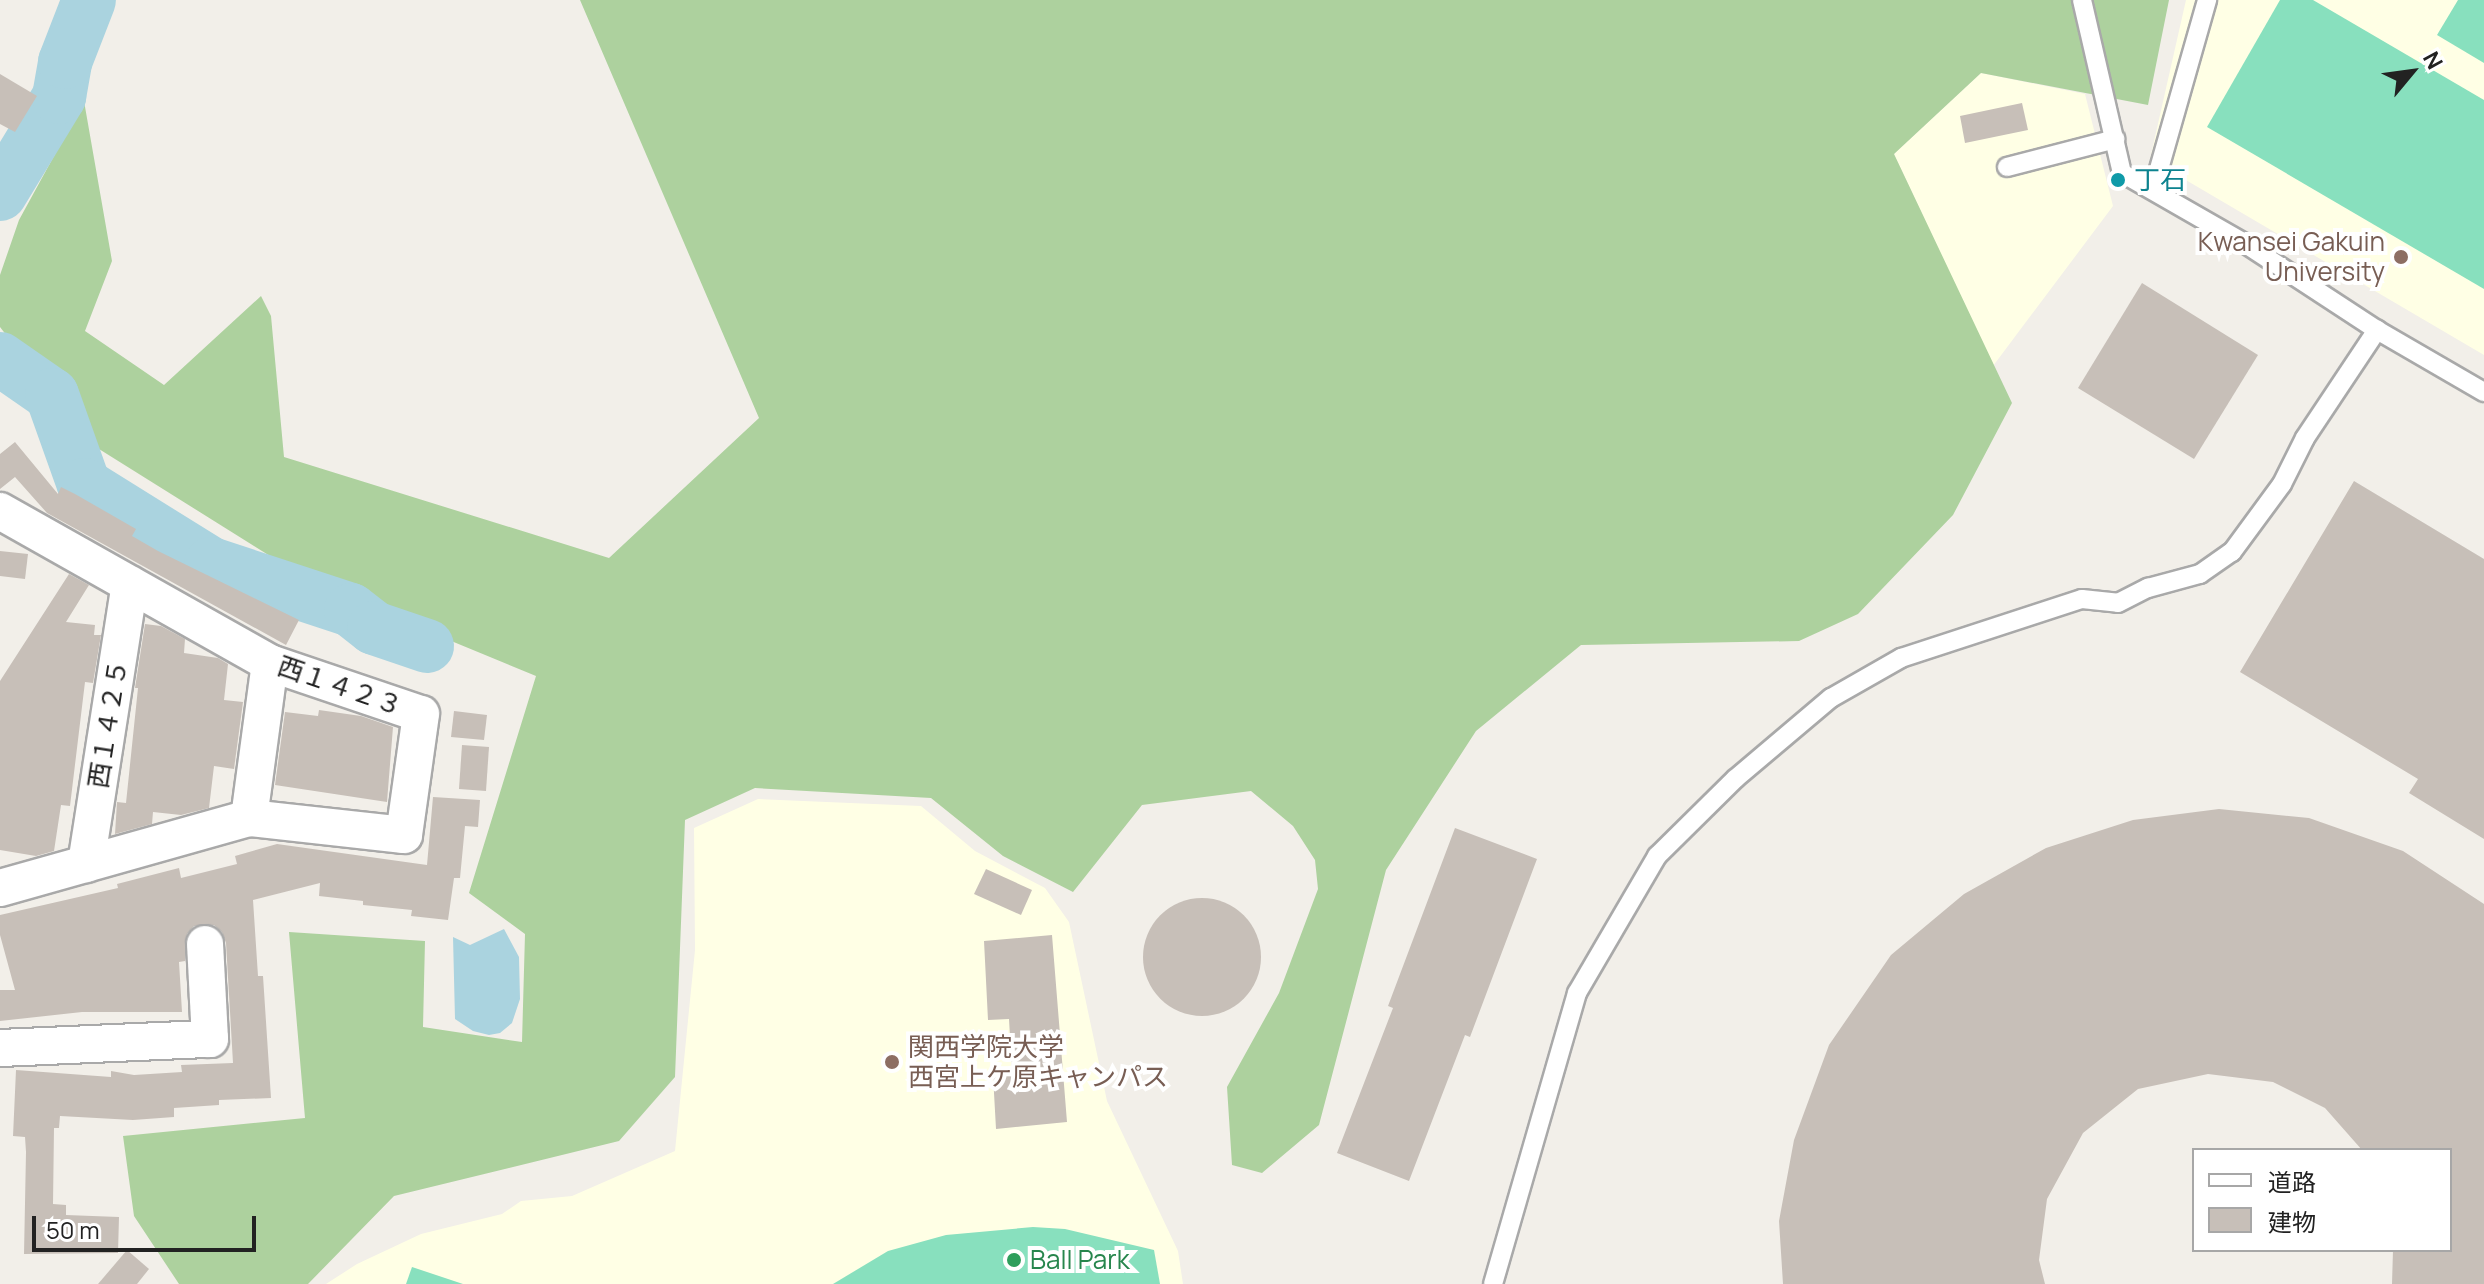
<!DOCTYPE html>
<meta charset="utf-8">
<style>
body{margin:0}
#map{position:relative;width:2484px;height:1284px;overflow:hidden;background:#f2efe9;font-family:Manrope,"Noto Sans JP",sans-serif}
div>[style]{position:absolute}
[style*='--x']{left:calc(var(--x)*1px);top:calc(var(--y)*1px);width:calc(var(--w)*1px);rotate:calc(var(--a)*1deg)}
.education>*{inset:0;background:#ffffe5}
.forest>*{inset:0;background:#add19e}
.pitch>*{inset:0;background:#88e0be}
.water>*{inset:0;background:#aad3df}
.river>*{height:54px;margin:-27px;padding:0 27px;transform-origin:27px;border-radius:27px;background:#aad3df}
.building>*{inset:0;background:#c7bfb8}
.round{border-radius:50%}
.roads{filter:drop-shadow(2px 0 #a9a9a9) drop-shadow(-2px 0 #a9a9a9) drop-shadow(0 2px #a9a9a9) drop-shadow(0 -2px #a9a9a9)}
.service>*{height:18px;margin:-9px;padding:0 9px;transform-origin:9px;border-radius:9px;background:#fff}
.minor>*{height:36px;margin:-18px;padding:0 18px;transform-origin:18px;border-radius:18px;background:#fff}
.dots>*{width:22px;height:22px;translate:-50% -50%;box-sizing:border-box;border:4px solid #fff;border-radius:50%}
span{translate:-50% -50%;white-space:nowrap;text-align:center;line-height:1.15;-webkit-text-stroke:8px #fff;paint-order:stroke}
.culture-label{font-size:26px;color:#0d838f}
.left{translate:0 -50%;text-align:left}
.education-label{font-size:26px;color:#785e54}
.right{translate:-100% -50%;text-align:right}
.street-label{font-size:26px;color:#222}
.leisure-label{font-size:26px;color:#27864d}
.legend{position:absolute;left:2192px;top:1148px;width:260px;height:104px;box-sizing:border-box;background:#fff;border:2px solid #a7a7a7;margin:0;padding:10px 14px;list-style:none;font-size:24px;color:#222}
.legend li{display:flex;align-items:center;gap:16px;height:40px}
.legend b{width:40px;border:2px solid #a7a7a7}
.north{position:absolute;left:2372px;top:32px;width:80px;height:80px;-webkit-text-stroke:6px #fff;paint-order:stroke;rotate:61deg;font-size:22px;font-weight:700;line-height:32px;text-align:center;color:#222}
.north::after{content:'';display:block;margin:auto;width:28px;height:36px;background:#222;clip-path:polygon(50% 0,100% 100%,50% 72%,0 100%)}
.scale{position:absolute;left:32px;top:1216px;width:224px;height:36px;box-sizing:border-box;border:4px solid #222;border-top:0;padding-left:10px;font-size:24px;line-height:28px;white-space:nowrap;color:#222;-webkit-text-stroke:6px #fff;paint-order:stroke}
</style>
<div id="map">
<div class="education">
<div style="clip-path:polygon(2186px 0,2484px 0,2484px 355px,2150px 159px)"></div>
<div style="clip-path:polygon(1981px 73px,2085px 94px,2113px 206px,1993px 366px,1894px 154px)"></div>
<div style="clip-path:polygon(758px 799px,921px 806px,975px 851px,1045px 888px,1069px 922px,1107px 1101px,1178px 1251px,1183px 1284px,326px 1284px,357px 1264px,421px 1234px,502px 1214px,521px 1201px,572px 1196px,675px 1151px,695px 950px,694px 828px)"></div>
</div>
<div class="forest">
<div style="clip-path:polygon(580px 0,2169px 0,2148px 105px,1981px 73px,1894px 154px,2012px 403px,1953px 515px,1858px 614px,1799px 641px,1581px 645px,1476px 731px,1386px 870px,1319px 1125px,1262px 1173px,1232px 1165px,1227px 1087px,1279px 993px,1318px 889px,1315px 860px,1293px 826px,1251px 791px,1142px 805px,1073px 892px,1003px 856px,931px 798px,755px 788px,685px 820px,675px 1077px,619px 1141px,394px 1196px,308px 1284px,179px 1284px,134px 1216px,123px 1136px,305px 1118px,289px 932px,425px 941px,423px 1027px,522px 1042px,525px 934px,469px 893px,536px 676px,318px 586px,91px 444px,0 327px,0 275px,19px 220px,84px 101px,112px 261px,85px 331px,164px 385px,261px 296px,271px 316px,284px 457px,609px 558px,759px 418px)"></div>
</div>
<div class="pitch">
<div style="clip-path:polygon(2280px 0,2313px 0,2484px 100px,2484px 289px,2207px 127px)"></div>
<div style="clip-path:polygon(2458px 0,2484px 0,2484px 63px,2437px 35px)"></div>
<div style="clip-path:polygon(1033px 1227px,1065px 1229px,1154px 1250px,1160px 1284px,833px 1284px,888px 1251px,946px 1235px)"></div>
<div style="clip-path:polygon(412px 1267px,463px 1284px,406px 1284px)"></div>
</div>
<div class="water">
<div style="clip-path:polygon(504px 929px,519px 957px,520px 999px,512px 1023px,500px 1033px,489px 1035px,473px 1031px,455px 1019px,453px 937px,470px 945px)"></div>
</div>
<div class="river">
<div style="--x:0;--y:194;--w:114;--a:-58.7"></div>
<div style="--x:59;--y:97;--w:36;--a:-80"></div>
<div style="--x:65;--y:62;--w:66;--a:-68.8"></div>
<div style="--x:0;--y:359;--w:63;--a:34.7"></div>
<div style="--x:52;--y:395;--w:96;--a:70.4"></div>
<div style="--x:84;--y:485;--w:150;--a:31.9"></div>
<div style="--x:211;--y:564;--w:147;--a:18.2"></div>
<div style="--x:351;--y:610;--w:29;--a:38"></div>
<div style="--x:374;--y:628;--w:56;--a:18.8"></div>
</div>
<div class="building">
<div style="clip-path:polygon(0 74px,37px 96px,15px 132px,0 124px)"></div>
<div style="clip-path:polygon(2022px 103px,2028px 130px,1965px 143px,1960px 116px)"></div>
<div style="clip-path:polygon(2142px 283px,2258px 355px,2194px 459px,2078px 388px)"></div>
<div style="clip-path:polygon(15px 442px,58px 494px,61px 487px,75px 494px,136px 529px,132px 536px,158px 551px,299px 620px,286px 645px,47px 513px,15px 477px,0 489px,0 454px)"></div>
<div style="clip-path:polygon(2354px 481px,2484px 559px,2484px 839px,2409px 793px,2418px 779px,2240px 672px)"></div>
<div style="clip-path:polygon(0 551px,28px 554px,25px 579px,0 576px)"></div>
<div style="clip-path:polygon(69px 574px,89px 585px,66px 622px,95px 625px,94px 635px,101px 635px,93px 683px,85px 682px,70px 806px,61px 805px,54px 851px,36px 856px,0 850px,0 681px)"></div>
<div style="clip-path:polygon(145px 624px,161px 626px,185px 639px,184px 653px,218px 658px,228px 664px,224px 700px,243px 702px,234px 769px,214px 766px,209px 808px,181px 815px,153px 812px,152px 824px,115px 834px,117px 802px,126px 803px,138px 688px,135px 688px)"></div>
<div style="clip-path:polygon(319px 710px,361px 716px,393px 727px,387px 802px,275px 785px,285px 712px,318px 716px)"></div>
<div style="clip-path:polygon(454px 711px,487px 715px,484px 740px,451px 737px)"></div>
<div style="clip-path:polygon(462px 745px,489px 747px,486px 791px,459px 789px)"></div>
<div style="clip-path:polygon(433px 797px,480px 800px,478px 827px,465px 826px,460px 878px,454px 878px,448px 920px,411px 916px,412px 910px,363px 905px,363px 901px,319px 896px,320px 883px,253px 900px,258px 976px,263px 976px,271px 1098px,219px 1100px,219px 1105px,174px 1108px,174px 1117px,133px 1120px,60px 1116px,59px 1128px,54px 1128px,53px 1204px,66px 1205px,66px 1215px,119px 1217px,118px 1253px,24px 1254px,26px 1152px,25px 1137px,13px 1136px,16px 1070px,111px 1077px,111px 1071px,134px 1075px,182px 1072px,181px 1065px,233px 1063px,226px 943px,222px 932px,214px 925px,194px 926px,187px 934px,185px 961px,179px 962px,182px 1012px,82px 1012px,0 1021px,0 990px,15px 990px,0 935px,0 915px,118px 888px,117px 884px,179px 868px,181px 878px,237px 864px,235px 856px,277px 844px,427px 865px)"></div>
<div style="clip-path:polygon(2219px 809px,2309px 818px,2403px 851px,2484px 904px,2484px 1284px,2392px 1284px,2393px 1250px,2450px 1250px,2450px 1150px,2362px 1150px,2325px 1108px,2273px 1082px,2208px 1074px,2138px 1089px,2083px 1133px,2047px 1199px,2039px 1260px,2045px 1284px,1783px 1284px,1779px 1221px,1794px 1140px,1829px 1045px,1891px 955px,1964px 894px,2046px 848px,2133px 820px)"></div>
<div style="clip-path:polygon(1455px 828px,1537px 859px,1470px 1037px,1465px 1035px,1409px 1181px,1337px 1153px,1393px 1008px,1388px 1006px)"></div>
<div style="clip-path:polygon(986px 869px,1032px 890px,1021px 915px,974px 894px)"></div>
<div class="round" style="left:1143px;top:898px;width:118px;height:118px"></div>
<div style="clip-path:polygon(1052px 935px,1067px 1122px,996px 1129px,993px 1075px,1012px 1072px,1009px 1019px,988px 1020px,984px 941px)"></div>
<div style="clip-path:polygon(127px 1250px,149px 1269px,137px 1284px,98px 1284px)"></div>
</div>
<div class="roads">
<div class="service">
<div style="--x:2082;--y:0;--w:178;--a:77"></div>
<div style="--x:2122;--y:173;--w:141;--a:29.8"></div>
<div style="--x:2244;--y:243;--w:159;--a:33.2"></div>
<div style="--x:2377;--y:330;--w:124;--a:30.1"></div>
<div style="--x:2007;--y:167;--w:112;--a:-14.5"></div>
<div style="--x:2153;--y:190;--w:198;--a:-74.1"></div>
<div style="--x:1493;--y:1284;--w:303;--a:-73.9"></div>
<div style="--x:1577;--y:993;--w:159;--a:-59.7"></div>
<div style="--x:1657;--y:856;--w:110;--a:-44.6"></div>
<div style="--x:1735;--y:779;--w:126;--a:-40.2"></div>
<div style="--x:1831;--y:698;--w:81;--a:-29.7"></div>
<div style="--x:1901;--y:658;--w:190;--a:-18.1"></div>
<div style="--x:2082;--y:599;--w:36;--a:6"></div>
<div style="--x:2118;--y:603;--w:34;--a:-27"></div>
<div style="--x:2148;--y:588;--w:54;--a:-15.1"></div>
<div style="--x:2200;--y:574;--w:39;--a:-35"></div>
<div style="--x:2232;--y:552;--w:84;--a:-53.7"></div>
<div style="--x:2282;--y:484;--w:51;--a:-63.4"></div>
<div style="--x:2305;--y:438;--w:130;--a:-56.3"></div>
</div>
<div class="minor">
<div style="--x:0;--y:511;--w:310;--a:29.4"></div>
<div style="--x:270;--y:663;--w:159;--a:18.7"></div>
<div style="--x:421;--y:714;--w:122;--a:98"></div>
<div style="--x:404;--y:835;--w:156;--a:-173.7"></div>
<div style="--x:249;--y:818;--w:259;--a:164.3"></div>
<div style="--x:249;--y:818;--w:156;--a:-82.3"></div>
<div style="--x:86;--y:864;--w:283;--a:-81.1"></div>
<div style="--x:0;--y:1048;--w:210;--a:-2.5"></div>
<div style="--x:210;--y:1039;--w:95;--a:-93"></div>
</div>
</div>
<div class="dots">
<div style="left:2118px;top:180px;background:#0f9aa8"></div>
<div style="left:2401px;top:257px;background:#8d6e63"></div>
<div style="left:892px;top:1062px;background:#8d6e63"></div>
<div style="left:1014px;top:1260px;background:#2e9e5b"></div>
</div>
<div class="culture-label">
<span class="left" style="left:2134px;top:180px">丁石</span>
</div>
<div class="education-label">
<span class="right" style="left:2385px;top:257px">Kwansei Gakuin<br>University</span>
<span class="left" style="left:908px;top:1062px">関西学院大学<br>西宮上ケ原キャンパス</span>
</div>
<div class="street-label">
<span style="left:340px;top:686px;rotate:19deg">西１４２３</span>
<span style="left:108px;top:724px;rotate:-81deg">西１４２５</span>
</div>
<div class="leisure-label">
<span class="left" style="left:1030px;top:1260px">Ball Park</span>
</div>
<ul class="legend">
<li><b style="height:10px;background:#fff"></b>道路</li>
<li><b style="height:22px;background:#c7bfb8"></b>建物</li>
</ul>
<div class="north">N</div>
<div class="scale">50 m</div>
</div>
